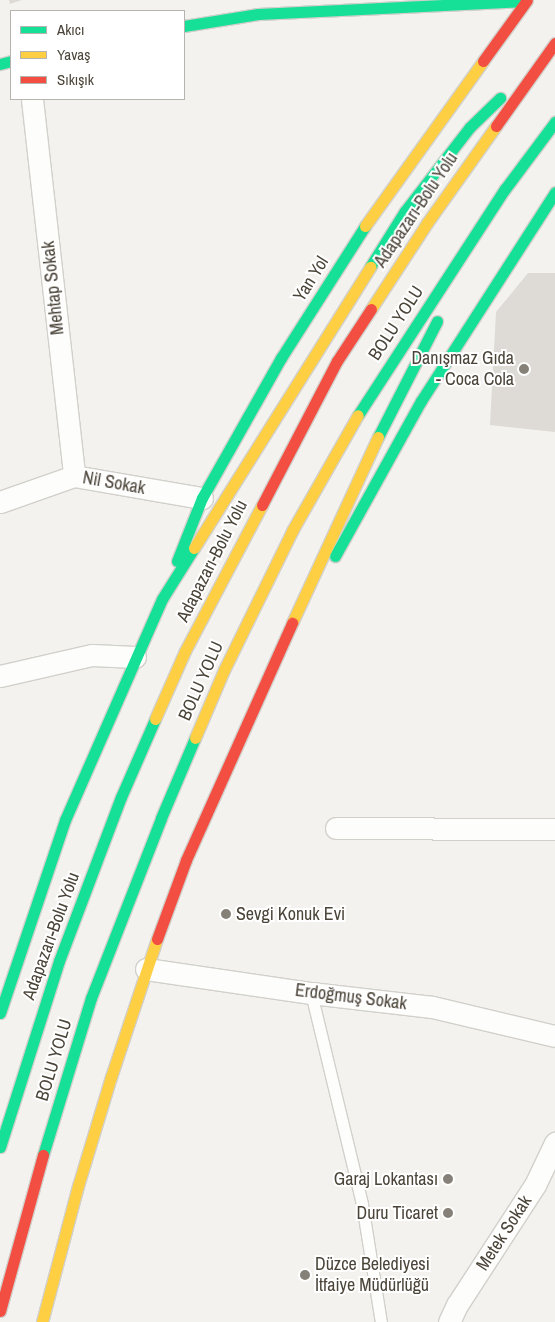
<!DOCTYPE html>
<meta charset="utf-8">
<style>
body{margin:0}
#map{position:relative;width:555px;height:1322px;overflow:hidden;background:#f4f2ee;font-family:"Archivo Narrow",sans-serif}
div>[style]{position:absolute}
[style*='--x']{left:calc(var(--x)*1px);top:calc(var(--y)*1px);width:calc(var(--w)*1px);rotate:calc(var(--a)*1deg)}
.building>*{inset:0;background:#dedbd6}
.roads{filter:drop-shadow(1px 0 #d2d0cb) drop-shadow(-1px 0 #d2d0cb) drop-shadow(0 1px #d2d0cb) drop-shadow(0 -1px #d2d0cb)}
.lane>*{height:11px;margin:-5.5px;padding:0 5.5px;transform-origin:5.5px;border-radius:5.5px;background:#fdfdfc}
.street>*{height:21px;margin:-10.5px;padding:0 10.5px;transform-origin:10.5px;border-radius:10.5px;background:#fdfdfc}
.fast>*{height:11px;margin:-5.5px;padding:0 5.5px;transform-origin:5.5px;border-radius:5.5px;background:#16e098}
.slow>*{height:11px;margin:-5.5px;padding:0 5.5px;transform-origin:5.5px;border-radius:5.5px;background:#ffcf43}
.jam>*{height:11px;margin:-5.5px;padding:0 5.5px;transform-origin:5.5px;border-radius:5.5px;background:#f24e42}
.dots>*{width:14px;height:14px;translate:-50% -50%;box-sizing:border-box;border:2px solid #fff;border-radius:50%}
span{translate:-50% -50%;white-space:nowrap;text-align:center;line-height:1.15;-webkit-text-stroke:4px #fff;paint-order:stroke}
.street-label{font-size:18px;color:#4b4439}
.poi-label{font-size:18px;color:#4b4439}
.right{translate:-100% -50%;text-align:right}
.left{translate:0 -50%;text-align:left}
.legend{position:absolute;left:10px;top:10px;width:175px;height:90px;box-sizing:border-box;background:#fff;border:1px solid #b7b4b0;margin:0;padding:6px 9px;list-style:none;font-size:15px;color:#4b4439}
.legend li{display:flex;align-items:center;gap:10px;height:25px}
.legend b{width:25px;border:1px solid #b7b4b0}
</style>
<div id="map">
<div class="building">
<div style="clip-path:polygon(9px 0,22px 0,10px 4px)"></div>
<div style="clip-path:polygon(528px 273px,555px 273px,555px 432px,490px 425px,496px 312px)"></div>
</div>
<div class="roads">
<div class="lane">
<div style="--x:311;--y:993;--w:217;--a:76.4"></div>
<div style="--x:362;--y:1204;--w:120;--a:80.9"></div>
</div>
<div class="street">
<div style="--x:32;--y:99;--w:379;--a:83.6"></div>
<div style="--x:0;--y:502;--w:78;--a:-19.4"></div>
<div style="--x:74;--y:476;--w:130;--a:9.8"></div>
<div style="--x:0;--y:676;--w:94;--a:-12.9"></div>
<div style="--x:92;--y:655;--w:43;--a:2.7"></div>
<div style="--x:336;--y:828;--w:219;--a:0.3"></div>
<div style="--x:146;--y:969;--w:167;--a:8.3"></div>
<div style="--x:311;--y:993;--w:122;--a:6.6"></div>
<div style="--x:432;--y:1007;--w:126;--a:13.3"></div>
<div style="--x:449;--y:1322;--w:19;--a:-65"></div>
<div style="--x:457;--y:1305;--w:143;--a:-57"></div>
<div style="--x:535;--y:1185;--w:47;--a:-64.5"></div>
</div>
<div class="fast">
<div style="--x:184;--y:26;--w:75;--a:-9.2"></div>
<div style="--x:258;--y:14;--w:268;--a:-2.8"></div>
<div style="--x:0;--y:64;--w:11;--a:-15"></div>
<div style="--x:370;--y:267;--w:66;--a:-58"></div>
<div style="--x:405;--y:211;--w:106;--a:-52.3"></div>
<div style="--x:470;--y:127;--w:42;--a:-44"></div>
<div style="--x:358;--y:415;--w:270;--a:-57"></div>
<div style="--x:505;--y:189;--w:84;--a:-53.3"></div>
<div style="--x:378;--y:437;--w:130;--a:-63"></div>
<div style="--x:335;--y:556;--w:177;--a:-61"></div>
<div style="--x:421;--y:401;--w:248;--a:-57.3"></div>
<div style="--x:177;--y:561;--w:68;--a:-68.4"></div>
<div style="--x:202;--y:498;--w:161;--a:-60.6"></div>
<div style="--x:281;--y:358;--w:156;--a:-57.5"></div>
<div style="--x:0;--y:1013;--w:204;--a:-71.4"></div>
<div style="--x:65;--y:820;--w:241;--a:-66.3"></div>
<div style="--x:162;--y:599;--w:60;--a:-57.9"></div>
<div style="--x:0;--y:1147;--w:195;--a:-72.4"></div>
<div style="--x:59;--y:961;--w:175;--a:-69.3"></div>
<div style="--x:121;--y:797;--w:85;--a:-66.4"></div>
<div style="--x:43;--y:1155;--w:164;--a:-73"></div>
<div style="--x:91;--y:998;--w:193;--a:-68.7"></div>
<div style="--x:161;--y:818;--w:87;--a:-67"></div>
</div>
<div class="slow">
<div style="--x:365;--y:226;--w:203;--a:-54.4"></div>
<div style="--x:371;--y:309;--w:103;--a:-56.9"></div>
<div style="--x:427;--y:223;--w:119;--a:-54.6"></div>
<div style="--x:194;--y:548;--w:332;--a:-57.9"></div>
<div style="--x:292;--y:623;--w:205;--a:-65.2"></div>
<div style="--x:155;--y:719;--w:74;--a:-66.2"></div>
<div style="--x:185;--y:651;--w:165;--a:-62.2"></div>
<div style="--x:195;--y:738;--w:74;--a:-66.9"></div>
<div style="--x:224;--y:670;--w:155;--a:-63.9"></div>
<div style="--x:292;--y:531;--w:133;--a:-60.4"></div>
<div style="--x:42;--y:1322;--w:141;--a:-75.2"></div>
<div style="--x:78;--y:1186;--w:114;--a:-73.2"></div>
<div style="--x:111;--y:1077;--w:145;--a:-71.6"></div>
</div>
<div class="jam">
<div style="--x:483;--y:61;--w:75;--a:-54.2"></div>
<div style="--x:496;--y:126;--w:102;--a:-54.6"></div>
<div style="--x:262;--y:505;--w:162;--a:-62.5"></div>
<div style="--x:337;--y:361;--w:62;--a:-56.8"></div>
<div style="--x:157;--y:939;--w:84;--a:-69.8"></div>
<div style="--x:186;--y:860;--w:260;--a:-65.9"></div>
<div style="--x:0;--y:1311;--w:162;--a:-74.6"></div>
</div>
</div>
<div class="dots">
<div style="left:524px;top:369px;background:#868178"></div>
<div style="left:226px;top:914px;background:#868178"></div>
<div style="left:448px;top:1179px;background:#868178"></div>
<div style="left:448px;top:1213px;background:#868178"></div>
<div style="left:305px;top:1275px;background:#868178"></div>
</div>
<div class="street-label">
<span style="left:416px;top:210px;rotate:-56deg">Adapazarı-Bolu Yolu</span>
<span style="left:311px;top:279px;rotate:-58deg">Yan Yol</span>
<span style="left:53px;top:288px;rotate:-96deg">Mehtap Sokak</span>
<span style="left:396px;top:323px;rotate:-57deg">BOLU YOLU</span>
<span style="left:114px;top:483px;rotate:10deg">Nil Sokak</span>
<span style="left:212px;top:561px;rotate:-63deg">Adapazarı-Bolu Yolu</span>
<span style="left:201px;top:681px;rotate:-66deg">BOLU YOLU</span>
<span style="left:51px;top:936px;rotate:-70deg">Adapazarı-Bolu Yolu</span>
<span style="left:351px;top:997px;rotate:7deg">Erdoğmuş Sokak</span>
<span style="left:54px;top:1060px;rotate:-73deg">BOLU YOLU</span>
<span style="left:504px;top:1233px;rotate:-57deg">Metek Sokak</span>
</div>
<div class="poi-label">
<span class="right" style="left:514px;top:369px">Danışmaz Gıda<br>- Coca Cola</span>
<span class="left" style="left:236px;top:914px">Sevgi Konuk Evi</span>
<span class="right" style="left:438px;top:1179px">Garaj Lokantası</span>
<span class="right" style="left:438px;top:1213px">Duru Ticaret</span>
<span class="left" style="left:315px;top:1275px">Düzce Belediyesi<br>İtfaiye Müdürlüğü</span>
</div>
<ul class="legend">
<li><b style="height:6px;background:#16e098"></b>Akıcı</li>
<li><b style="height:6px;background:#ffcf43"></b>Yavaş</li>
<li><b style="height:6px;background:#f24e42"></b>Sıkışık</li>
</ul>
</div>
